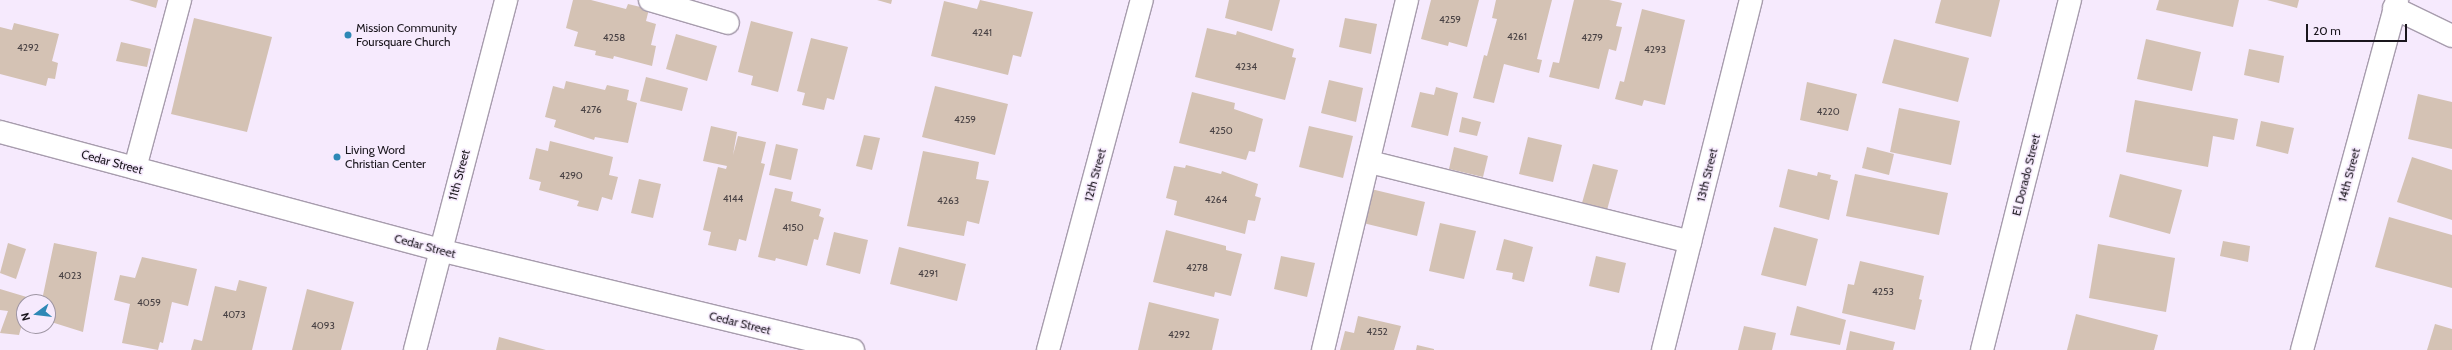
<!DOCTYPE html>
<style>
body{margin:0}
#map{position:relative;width:2452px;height:350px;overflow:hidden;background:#f6eafd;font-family:Cabin,sans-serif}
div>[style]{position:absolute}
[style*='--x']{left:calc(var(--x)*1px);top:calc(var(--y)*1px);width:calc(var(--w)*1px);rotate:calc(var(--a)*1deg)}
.building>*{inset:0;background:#d4c2b4}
.roads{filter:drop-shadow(1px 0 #a79cad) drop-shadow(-1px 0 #a79cad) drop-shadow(0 1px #a79cad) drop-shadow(0 -1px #a79cad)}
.minor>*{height:22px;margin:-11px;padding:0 11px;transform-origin:11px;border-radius:11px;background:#fff}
.dots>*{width:11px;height:11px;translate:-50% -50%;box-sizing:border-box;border:2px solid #f6eafd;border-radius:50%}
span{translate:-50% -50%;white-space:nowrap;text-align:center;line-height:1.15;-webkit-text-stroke:3px #f6eafd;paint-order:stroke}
.number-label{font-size:10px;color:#484143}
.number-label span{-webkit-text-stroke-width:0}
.poi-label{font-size:12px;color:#1a161d}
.left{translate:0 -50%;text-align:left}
.street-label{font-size:12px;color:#1a161d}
.north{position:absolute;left:16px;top:294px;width:40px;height:40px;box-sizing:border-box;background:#f6eafd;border:1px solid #9e95a3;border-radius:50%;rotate:255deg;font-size:11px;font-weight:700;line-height:16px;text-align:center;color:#1a161d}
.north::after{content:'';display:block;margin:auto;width:14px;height:18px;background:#2e88b6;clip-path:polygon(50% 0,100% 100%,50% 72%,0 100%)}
.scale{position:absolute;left:2306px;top:24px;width:101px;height:18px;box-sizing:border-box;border:2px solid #1a161d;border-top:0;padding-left:5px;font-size:12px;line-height:14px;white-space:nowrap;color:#1a161d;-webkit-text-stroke:3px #f6eafd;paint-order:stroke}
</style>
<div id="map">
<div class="building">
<div style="clip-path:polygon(129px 0,158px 0,156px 8px)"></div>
<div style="clip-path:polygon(573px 0,591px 0,626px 9px,628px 4px,649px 9px,646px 21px,656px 24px,651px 45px,656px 46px,652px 66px,614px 56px,613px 59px,595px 55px,596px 51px,574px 46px,578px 32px,566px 28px)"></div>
<div style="clip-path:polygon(877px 0,892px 0,891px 4px)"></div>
<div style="clip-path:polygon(980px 0,1033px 12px,1021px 57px,1013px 55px,1008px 75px,931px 56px,944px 1px,977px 9px)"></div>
<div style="clip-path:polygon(1229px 0,1280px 0,1272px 31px,1225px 18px)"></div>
<div style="clip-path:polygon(1431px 0,1479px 0,1467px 47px,1449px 42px,1448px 46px,1421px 39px)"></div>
<div style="clip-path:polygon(1496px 0,1552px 0,1537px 59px,1542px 60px,1539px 73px,1504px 64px,1494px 103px,1473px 98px,1484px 55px,1487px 56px,1497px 19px,1492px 18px)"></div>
<div style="clip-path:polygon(1574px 0,1609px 0,1622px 3px,1616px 26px,1622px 27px,1616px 51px,1609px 49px,1599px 89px,1549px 77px,1553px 62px,1559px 63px)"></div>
<div style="clip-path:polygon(1941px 0,2000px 0,1991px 37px,1935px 23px)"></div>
<div style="clip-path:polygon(2159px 0,2239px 0,2233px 27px,2156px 10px)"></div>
<div style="clip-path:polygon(2267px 0,2299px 0,2297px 8px)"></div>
<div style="clip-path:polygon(1642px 9px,1685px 20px,1665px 105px,1644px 100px,1642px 106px,1615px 99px,1620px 81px,1624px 82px)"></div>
<div style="clip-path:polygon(194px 18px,272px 37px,247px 132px,171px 114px)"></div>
<div style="clip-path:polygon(1345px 18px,1377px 24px,1371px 54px,1339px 47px)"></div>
<div style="clip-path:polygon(751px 21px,793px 32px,778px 92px,751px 85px,753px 76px,738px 72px)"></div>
<div style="clip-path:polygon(14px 23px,59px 34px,52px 61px,58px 63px,55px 79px,48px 78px,46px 86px,0 74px,0 27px,12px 30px)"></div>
<div style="clip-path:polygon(1207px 28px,1236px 35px,1237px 31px,1294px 49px,1292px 57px,1296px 58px,1285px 100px,1195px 77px)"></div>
<div style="clip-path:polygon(676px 34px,717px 46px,707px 81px,666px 69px)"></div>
<div style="clip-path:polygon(811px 38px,848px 47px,834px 100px,827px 98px,824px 110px,802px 105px,805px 93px,797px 91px)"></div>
<div style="clip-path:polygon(1894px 39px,1969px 58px,1958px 102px,1882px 83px)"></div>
<div style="clip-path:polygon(2146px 39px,2201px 52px,2192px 91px,2137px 79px)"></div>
<div style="clip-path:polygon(121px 42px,151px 49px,147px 67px,116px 61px)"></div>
<div style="clip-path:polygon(2249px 49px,2284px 56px,2279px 83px,2244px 75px)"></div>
<div style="clip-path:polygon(646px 77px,688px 88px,682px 111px,640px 101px)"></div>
<div style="clip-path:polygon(1329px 80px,1363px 88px,1356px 122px,1321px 113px)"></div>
<div style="clip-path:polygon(566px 81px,605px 90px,607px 85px,629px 90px,627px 100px,637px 103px,628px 143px,595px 137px,594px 140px,554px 127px,556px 120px,545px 117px,553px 86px,564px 89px)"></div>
<div style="clip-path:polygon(1807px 82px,1857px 94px,1848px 131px,1800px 120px)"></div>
<div style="clip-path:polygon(935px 86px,1008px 104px,995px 155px,922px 137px)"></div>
<div style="clip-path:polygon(1436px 87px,1458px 93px,1448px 136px,1411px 127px,1420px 92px,1434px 95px)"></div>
<div style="clip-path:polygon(1192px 92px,1235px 103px,1234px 109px,1263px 119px,1255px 152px,1249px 151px,1246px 160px,1179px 143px)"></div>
<div style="clip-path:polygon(2418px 94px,2452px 102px,2452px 149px,2408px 139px)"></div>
<div style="clip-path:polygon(2135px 100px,2238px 119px,2234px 140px,2213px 136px,2208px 167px,2126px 152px)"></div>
<div style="clip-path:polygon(1899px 108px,1960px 121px,1951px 165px,1890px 152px)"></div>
<div style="clip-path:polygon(1462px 117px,1481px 122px,1477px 136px,1459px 132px)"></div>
<div style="clip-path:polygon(2261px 121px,2294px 128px,2288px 154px,2256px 146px)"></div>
<div style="clip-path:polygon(711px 126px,737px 132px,733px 155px,738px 136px,766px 142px,761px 163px,765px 164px,746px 241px,739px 239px,736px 251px,708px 245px,711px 232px,703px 230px,718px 167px,726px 169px,727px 166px,703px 161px)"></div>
<div style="clip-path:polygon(1309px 126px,1353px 136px,1343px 178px,1299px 167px)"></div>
<div style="clip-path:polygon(864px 135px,880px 138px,872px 170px,856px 166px)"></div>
<div style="clip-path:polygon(1528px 137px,1562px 145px,1553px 182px,1519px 174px)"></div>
<div style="clip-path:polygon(550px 141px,613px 157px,609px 175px,618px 177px,612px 200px,602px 197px,598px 211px,577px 206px,579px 201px,539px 190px,541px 182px,529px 179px,536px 148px,548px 151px)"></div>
<div style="clip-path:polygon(776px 144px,798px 149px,791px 180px,769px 175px)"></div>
<div style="clip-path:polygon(1454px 147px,1488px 156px,1483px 177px,1449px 169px)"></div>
<div style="clip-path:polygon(1867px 147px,1894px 154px,1889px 175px,1862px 168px)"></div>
<div style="clip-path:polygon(923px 151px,979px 162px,976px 179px,989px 181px,979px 224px,967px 221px,964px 236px,907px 226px)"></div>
<div style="clip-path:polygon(2412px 157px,2452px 170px,2452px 220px,2397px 202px)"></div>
<div style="clip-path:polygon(1593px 164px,1618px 170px,1607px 210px,1582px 203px)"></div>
<div style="clip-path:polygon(1186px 165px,1221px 174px,1222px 171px,1258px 184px,1255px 196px,1261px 198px,1255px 221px,1248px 220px,1245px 234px,1174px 215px,1177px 201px,1166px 198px,1174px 166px,1185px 168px)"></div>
<div style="clip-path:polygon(1788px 169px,1817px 176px,1818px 172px,1831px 175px,1830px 179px,1838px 181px,1829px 220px,1779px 207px)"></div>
<div style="clip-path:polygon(1855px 174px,1948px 193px,1939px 235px,1846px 216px)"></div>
<div style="clip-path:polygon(2120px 174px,2182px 190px,2170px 234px,2109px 217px)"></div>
<div style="clip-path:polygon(639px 179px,661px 184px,653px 218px,631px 213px)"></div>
<div style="clip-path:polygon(775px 188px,793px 192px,791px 201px,821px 209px,819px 216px,824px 218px,818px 240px,814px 239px,807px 266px,776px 258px,775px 261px,758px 257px)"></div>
<div style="clip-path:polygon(1371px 189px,1425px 202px,1417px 236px,1363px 223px)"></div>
<div style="clip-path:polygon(2389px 217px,2452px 235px,2452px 288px,2375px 267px)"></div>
<div style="clip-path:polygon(1440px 223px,1476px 231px,1464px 279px,1429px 271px)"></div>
<div style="clip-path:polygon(1774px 227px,1818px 239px,1806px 286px,1761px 275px)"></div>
<div style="clip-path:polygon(1166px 230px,1226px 246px,1226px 250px,1242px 254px,1231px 296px,1215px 292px,1214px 297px,1153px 282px)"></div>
<div style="clip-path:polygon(834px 232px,868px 240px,860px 274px,826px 265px)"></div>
<div style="clip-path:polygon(1504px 239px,1533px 247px,1524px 282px,1512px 279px,1513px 273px,1496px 270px)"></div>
<div style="clip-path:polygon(2223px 241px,2250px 246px,2248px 262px,2220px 256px)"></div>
<div style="clip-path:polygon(8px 243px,26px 249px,16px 279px,0 273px)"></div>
<div style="clip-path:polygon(54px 243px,97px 252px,83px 332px,48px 321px,48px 302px,42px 300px)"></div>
<div style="clip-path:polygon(2098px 244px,2175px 258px,2166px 312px,2089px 298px)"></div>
<div style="clip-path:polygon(899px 247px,966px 264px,957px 301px,890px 284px)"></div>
<div style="clip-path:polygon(1281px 256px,1315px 263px,1307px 297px,1274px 289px)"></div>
<div style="clip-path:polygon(1596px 256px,1626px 263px,1619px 293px,1589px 286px)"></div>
<div style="clip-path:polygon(142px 257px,197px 269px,188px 306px,172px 302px,163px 343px,160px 342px,158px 350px,122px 343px,130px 304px,114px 300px,120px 275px,135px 278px)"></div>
<div style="clip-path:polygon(1860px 261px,1924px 276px,1919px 299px,1922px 300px,1915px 330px,1842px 313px,1848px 284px,1854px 285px)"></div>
<div style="clip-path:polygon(239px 280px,267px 287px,252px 350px,191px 350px,194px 339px,202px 341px,215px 286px,236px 291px)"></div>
<div style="clip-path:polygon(0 289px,30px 298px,29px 302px,24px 302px,24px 317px,19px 335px,0 333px,8px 311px,0 310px)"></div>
<div style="clip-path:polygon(307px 289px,354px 302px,341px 350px,292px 350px)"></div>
<div style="clip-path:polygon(1149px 302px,1219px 319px,1212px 350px,1138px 350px)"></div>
<div style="clip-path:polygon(1797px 306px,1846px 320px,1840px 345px,1790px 335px)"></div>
<div style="clip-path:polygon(2076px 314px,2158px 335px,2154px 350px,2067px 350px)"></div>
<div style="clip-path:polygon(1358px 316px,1401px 326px,1394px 350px,1340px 350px,1345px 331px,1354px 333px)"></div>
<div style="clip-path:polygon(2435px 324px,2452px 329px,2452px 350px,2427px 350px)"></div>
<div style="clip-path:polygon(1744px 326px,1776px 333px,1772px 350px,1738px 350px)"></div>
<div style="clip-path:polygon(1850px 331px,1895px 342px,1893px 350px,1846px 350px)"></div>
<div style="clip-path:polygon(499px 337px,546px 350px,496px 350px)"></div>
<div style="clip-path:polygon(1417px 345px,1434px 349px,1434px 350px,1416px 350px)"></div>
</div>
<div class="roads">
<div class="minor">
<div style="--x:650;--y:0;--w:81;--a:16.4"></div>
<div style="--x:2394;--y:8;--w:64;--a:25.8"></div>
<div style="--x:0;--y:132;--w:455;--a:15"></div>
<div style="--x:439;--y:250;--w:426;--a:13.6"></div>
<div style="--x:1370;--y:162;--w:330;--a:14"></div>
<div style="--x:135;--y:168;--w:174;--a:-75"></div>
<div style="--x:415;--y:350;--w:362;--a:-75.4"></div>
<div style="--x:1048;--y:350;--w:362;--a:-75"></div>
<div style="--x:1323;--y:350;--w:360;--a:-76.5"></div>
<div style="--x:1663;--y:350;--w:361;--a:-75.9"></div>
<div style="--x:1982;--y:350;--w:361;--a:-75.9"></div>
<div style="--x:2302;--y:350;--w:363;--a:-74.8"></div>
</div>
</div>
<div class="dots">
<div style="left:348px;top:35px;background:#2e88b6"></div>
<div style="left:337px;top:157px;background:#2e88b6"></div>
</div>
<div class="number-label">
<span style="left:1450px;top:20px">4259</span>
<span style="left:982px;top:33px">4241</span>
<span style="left:1517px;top:37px">4261</span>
<span style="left:614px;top:38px">4258</span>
<span style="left:1592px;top:38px">4279</span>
<span style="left:28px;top:48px">4292</span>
<span style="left:1655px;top:50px">4293</span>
<span style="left:1246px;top:67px">4234</span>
<span style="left:591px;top:110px">4276</span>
<span style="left:1828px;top:112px">4220</span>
<span style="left:965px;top:120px">4259</span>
<span style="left:1221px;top:131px">4250</span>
<span style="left:571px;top:176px">4290</span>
<span style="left:733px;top:199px">4144</span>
<span style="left:1216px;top:200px">4264</span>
<span style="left:948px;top:201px">4263</span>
<span style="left:793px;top:228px">4150</span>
<span style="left:1197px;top:268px">4278</span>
<span style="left:928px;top:274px">4291</span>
<span style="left:70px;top:276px">4023</span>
<span style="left:1883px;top:292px">4253</span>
<span style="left:149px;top:303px">4059</span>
<span style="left:234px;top:315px">4073</span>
<span style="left:323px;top:326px">4093</span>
<span style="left:1377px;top:332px">4252</span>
<span style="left:1179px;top:335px">4292</span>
</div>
<div class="poi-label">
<span class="left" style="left:356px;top:35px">Mission Community<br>Foursquare Church</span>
<span class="left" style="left:345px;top:157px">Living Word<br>Christian Center</span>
</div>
<div class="street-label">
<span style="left:112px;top:162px;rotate:15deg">Cedar Street</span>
<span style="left:459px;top:175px;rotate:-75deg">11th Street</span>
<span style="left:1095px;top:175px;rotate:-75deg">12th Street</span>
<span style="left:1707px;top:175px;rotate:-76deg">13th Street</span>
<span style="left:2026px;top:175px;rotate:-76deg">El Dorado Street</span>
<span style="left:2349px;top:175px;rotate:-75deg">14th Street</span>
<span style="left:425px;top:246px;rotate:15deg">Cedar Street</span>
<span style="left:740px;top:323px;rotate:14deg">Cedar Street</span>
</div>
<div class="north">N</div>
<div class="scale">20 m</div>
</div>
